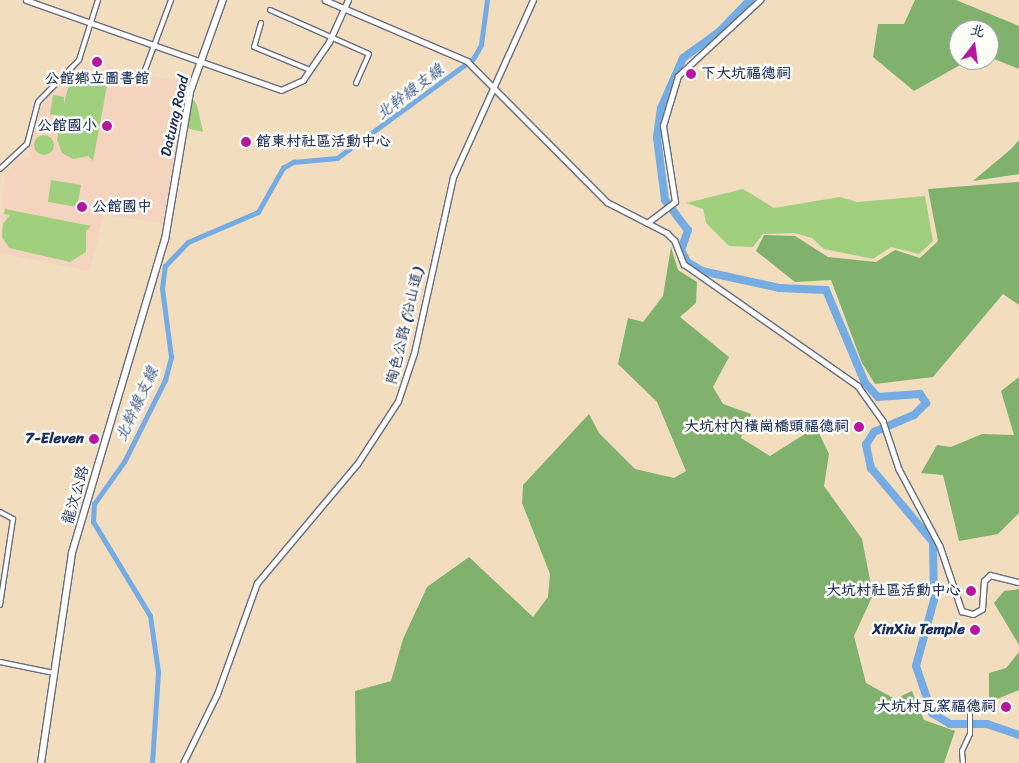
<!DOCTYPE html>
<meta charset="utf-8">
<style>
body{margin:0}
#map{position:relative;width:1019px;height:763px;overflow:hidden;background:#f2ddbf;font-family:Sriracha,"LXGW WenKai TC",sans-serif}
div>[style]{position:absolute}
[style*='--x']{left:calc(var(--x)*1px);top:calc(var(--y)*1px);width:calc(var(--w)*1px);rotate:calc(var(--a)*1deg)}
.built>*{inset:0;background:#f4d3bf}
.green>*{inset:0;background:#a0cf7e}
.round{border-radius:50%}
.forest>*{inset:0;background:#80b26d}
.canal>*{height:4.5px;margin:-2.25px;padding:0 2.25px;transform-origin:2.25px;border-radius:2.25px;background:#75ace4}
.river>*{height:8px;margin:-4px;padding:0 4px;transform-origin:4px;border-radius:4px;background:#75ace4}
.roads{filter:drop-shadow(1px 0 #666c80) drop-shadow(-1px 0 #666c80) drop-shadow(0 1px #666c80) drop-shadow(0 -1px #666c80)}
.minor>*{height:4px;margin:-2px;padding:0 2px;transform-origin:2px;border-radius:2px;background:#fff}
.tertiary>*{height:4.5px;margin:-2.25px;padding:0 2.25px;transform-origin:2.25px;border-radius:2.25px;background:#fff}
.secondary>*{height:5px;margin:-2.5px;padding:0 2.5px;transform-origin:2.5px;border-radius:2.5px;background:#fff}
.primary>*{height:5.5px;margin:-2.75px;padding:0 2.75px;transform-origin:2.75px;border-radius:2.75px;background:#fff}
.dots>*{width:14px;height:14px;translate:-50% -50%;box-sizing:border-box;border:2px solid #fdfcf7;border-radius:50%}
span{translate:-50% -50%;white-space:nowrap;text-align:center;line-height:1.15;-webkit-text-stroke:5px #fdfcf7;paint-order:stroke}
.poi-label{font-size:15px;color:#1b2f5e;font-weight:700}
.left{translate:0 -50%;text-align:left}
.right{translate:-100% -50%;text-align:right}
.street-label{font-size:15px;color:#1b2f5e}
.water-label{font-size:16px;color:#3a5b8d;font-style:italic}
.north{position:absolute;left:949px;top:20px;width:50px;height:50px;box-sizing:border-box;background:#fdfcf7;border:1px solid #a3aaba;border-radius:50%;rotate:15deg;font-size:14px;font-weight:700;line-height:20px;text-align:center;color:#1b2f5e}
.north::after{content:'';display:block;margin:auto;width:18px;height:22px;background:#b5179e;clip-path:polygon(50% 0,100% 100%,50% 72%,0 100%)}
</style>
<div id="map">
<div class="built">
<div style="clip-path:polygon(108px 64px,117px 70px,181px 81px,186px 86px,163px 223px,103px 215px,90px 271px,0 253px,5px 174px,21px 156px,31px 158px,29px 150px,43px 103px,81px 66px,103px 73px)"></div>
</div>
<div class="green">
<div style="clip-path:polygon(87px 72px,103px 81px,104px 74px,109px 75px,93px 161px,88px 156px,73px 159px,62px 153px,57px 140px,61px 116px,50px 114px,53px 95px,64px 97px,64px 104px,70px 80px)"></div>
<div style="clip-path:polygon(193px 99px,197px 105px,203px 132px,186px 128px)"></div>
<div class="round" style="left:34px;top:135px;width:20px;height:20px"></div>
<div style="clip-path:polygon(51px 180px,81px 185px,77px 207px,48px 202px)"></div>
<div style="clip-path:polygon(743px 189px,774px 208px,840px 197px,857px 202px,925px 196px,933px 241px,919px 254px,891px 247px,873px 259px,824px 249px,812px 238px,794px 233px,763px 234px,753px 247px,729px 246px,706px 223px,703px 209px,686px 203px)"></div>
<div style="clip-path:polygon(5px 209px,91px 226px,86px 231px,86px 252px,70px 262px,9px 248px,2px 237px,3px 224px,10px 215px,4px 214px)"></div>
</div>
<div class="forest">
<div style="clip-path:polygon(915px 0,956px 0,1019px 26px,1019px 69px,989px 57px,989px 30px,959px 30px,959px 60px,969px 60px,914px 91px,873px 57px,878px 24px,904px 24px)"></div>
<div style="clip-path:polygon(1019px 140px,1019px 174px,973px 181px,1011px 149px)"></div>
<div style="clip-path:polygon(1019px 182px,1019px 305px,1003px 294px,933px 377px,875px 384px,862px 363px,831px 280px,795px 282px,756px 251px,764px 235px,795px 236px,828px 257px,876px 262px,895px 250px,920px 258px,938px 241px,928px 189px)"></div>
<div style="clip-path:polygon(671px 247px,678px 270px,697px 282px,696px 303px,680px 317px,729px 357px,713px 387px,723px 404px,751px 414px,741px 438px,770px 456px,816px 427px,829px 454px,824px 486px,862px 539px,873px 595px,854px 636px,866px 683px,895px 699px,912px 691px,924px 720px,955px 731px,944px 763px,356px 763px,355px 691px,391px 681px,403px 639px,427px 587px,469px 557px,533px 617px,548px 597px,550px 574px,522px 503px,523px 485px,589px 414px,599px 433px,635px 469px,674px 478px,686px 471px,657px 402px,618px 364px,628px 318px,643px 322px,663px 296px)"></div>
<div style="clip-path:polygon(1019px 377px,1019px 513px,998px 534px,959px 541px,943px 475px,921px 473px,937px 445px,951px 447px,982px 434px,1014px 435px,1001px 391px)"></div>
<div style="clip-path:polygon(1019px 589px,1019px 645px,994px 603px,1004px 591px)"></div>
<div style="clip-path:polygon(1019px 652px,1019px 690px,989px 702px,989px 673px,1006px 668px)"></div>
</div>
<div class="canal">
<div style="--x:152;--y:763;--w:91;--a:-86.2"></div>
<div style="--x:158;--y:672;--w:57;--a:-98.1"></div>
<div style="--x:150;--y:616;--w:110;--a:-121.2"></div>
<div style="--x:93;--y:522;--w:18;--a:-87"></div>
<div style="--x:94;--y:504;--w:52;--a:-54.5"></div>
<div style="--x:124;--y:462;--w:92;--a:-63.4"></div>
<div style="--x:165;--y:380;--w:24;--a:-75"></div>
<div style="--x:171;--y:357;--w:69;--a:-97.5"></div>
<div style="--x:162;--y:289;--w:23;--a:-83"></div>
<div style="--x:165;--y:266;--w:33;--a:-46"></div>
<div style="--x:188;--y:242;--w:76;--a:-23.2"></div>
<div style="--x:258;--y:212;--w:51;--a:-60.4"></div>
<div style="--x:283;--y:168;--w:12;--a:-31"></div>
<div style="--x:293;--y:162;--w:44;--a:-5.2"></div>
<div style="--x:337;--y:158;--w:168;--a:-36.1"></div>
<div style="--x:473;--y:59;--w:16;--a:-60"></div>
<div style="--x:481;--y:45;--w:45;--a:-82.4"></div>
</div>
<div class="river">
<div style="--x:750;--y:0;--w:45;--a:134.1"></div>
<div style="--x:719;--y:32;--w:44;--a:144.2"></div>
<div style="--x:683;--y:58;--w:55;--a:113.7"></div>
<div style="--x:661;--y:108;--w:30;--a:98"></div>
<div style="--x:657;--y:138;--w:63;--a:82.6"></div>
<div style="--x:665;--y:200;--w:38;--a:53"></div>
<div style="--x:688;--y:230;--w:21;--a:109"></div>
<div style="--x:681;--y:250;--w:13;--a:63"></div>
<div style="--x:687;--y:262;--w:17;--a:31"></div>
<div style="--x:702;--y:271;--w:79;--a:12.4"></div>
<div style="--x:779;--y:288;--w:47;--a:2.4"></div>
<div style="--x:826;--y:290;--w:101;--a:67.2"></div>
<div style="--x:865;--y:383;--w:19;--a:47"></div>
<div style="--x:878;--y:397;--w:42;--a:-4.1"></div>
<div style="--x:920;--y:394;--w:11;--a:56"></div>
<div style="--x:926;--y:403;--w:17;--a:135"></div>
<div style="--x:914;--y:415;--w:43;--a:157"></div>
<div style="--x:874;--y:432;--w:15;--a:122"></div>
<div style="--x:866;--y:445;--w:24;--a:78"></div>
<div style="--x:871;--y:468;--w:97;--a:50"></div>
<div style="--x:933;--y:542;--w:58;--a:89"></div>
<div style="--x:934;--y:600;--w:68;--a:105.3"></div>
<div style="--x:916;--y:666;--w:50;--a:71.2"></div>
<div style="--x:932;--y:713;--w:21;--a:31"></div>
<div style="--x:950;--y:724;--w:37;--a:0"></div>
<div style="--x:987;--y:724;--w:34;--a:19"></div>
</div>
<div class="roads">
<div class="minor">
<div style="--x:270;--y:10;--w:108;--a:24"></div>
<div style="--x:369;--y:54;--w:32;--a:114"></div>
<div style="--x:261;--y:23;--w:25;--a:106"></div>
<div style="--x:254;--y:47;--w:61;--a:22.3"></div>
<div style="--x:145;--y:70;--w:75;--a:-69.6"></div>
<div style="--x:0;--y:169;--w:37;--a:-43"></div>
<div style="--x:27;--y:144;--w:43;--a:-75.3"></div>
<div style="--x:38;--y:102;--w:59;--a:-45.7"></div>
<div style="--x:79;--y:60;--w:63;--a:-72.4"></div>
<div style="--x:0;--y:512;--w:15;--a:28"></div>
<div style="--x:13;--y:519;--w:87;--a:98.6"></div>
<div style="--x:0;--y:662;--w:55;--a:11.5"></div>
<div style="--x:963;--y:763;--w:12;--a:-95"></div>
<div style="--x:962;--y:751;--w:19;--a:-65"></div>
<div style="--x:970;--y:734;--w:27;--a:-90"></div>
</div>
<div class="tertiary">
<div style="--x:26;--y:0;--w:270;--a:19.4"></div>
<div style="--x:281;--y:90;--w:24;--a:-24"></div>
<div style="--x:303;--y:80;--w:46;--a:-55.6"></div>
<div style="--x:329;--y:42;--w:46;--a:-65.7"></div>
<div style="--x:325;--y:0;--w:155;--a:23.2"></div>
<div style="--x:467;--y:61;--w:199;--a:45.2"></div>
<div style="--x:607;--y:202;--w:68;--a:27.3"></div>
<div style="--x:667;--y:233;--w:11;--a:45"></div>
<div style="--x:675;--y:241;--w:25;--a:69"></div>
<div style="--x:684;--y:264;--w:213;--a:35"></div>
<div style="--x:858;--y:386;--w:43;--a:54.5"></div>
<div style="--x:883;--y:421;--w:51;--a:71.6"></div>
<div style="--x:899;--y:469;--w:87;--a:62"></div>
<div style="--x:940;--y:546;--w:69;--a:71.3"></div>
<div style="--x:962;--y:611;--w:11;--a:15"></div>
<div style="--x:973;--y:614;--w:10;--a:-29"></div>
<div style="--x:982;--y:609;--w:28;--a:-86"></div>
<div style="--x:984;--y:581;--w:8;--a:-45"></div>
<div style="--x:990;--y:575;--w:30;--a:14"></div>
<div style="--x:647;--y:223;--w:35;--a:-37"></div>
<div style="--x:675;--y:202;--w:77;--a:-99"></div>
<div style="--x:663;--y:126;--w:52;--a:-73.3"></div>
<div style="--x:678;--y:76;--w:112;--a:-42.8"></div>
</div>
<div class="secondary">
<div style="--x:183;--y:763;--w:77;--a:-63.8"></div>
<div style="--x:217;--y:694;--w:118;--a:-70.2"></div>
<div style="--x:257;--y:583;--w:155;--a:-50"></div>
<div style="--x:357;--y:464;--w:75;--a:-56.9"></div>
<div style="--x:398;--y:401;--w:51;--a:-71.6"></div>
<div style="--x:414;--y:353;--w:180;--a:-77.5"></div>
<div style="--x:453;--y:177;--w:194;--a:-65.7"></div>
</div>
<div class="primary">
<div style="--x:41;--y:763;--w:212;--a:-81.6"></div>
<div style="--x:72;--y:553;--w:327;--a:-73.5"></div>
<div style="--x:165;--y:240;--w:150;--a:-80.4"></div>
<div style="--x:190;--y:92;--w:98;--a:-70.3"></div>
</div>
</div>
<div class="dots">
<div style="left:97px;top:62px;background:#b5179e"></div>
<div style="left:691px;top:74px;background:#b5179e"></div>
<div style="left:107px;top:126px;background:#b5179e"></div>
<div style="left:246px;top:142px;background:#b5179e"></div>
<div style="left:82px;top:207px;background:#b5179e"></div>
<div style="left:859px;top:427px;background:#b5179e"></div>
<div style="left:94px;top:439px;background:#b5179e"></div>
<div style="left:971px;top:591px;background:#b5179e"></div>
<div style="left:975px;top:630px;background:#b5179e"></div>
<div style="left:1006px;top:707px;background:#b5179e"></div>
</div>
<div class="poi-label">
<span class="left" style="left:701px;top:74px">下大坑福德祠</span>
<span style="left:97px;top:79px">公館鄉立圖書館</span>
<span class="right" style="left:97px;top:126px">公館國小</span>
<span class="left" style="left:256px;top:142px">館東村社區活動中心</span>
<span class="left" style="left:92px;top:207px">公館國中</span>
<span class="right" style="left:849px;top:427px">大坑村內橫崗橋頭福德祠</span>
<span class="right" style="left:84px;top:439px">7-Eleven</span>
<span class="right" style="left:961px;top:591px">大坑村社區活動中心</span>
<span class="right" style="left:965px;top:630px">XinXiu Temple</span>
<span class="right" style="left:996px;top:707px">大坑村瓦窯福德祠</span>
</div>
<div class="street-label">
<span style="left:175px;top:116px;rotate:-77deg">Datung Road</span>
<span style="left:405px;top:326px;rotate:-77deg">陶色公路 (沿山道)</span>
<span style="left:76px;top:495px;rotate:-74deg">龍汶公路</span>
</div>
<div class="water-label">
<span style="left:410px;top:92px;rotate:-37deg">北幹線支線</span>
<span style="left:137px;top:404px;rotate:-65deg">北幹線支線</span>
</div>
<div class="north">北</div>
</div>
